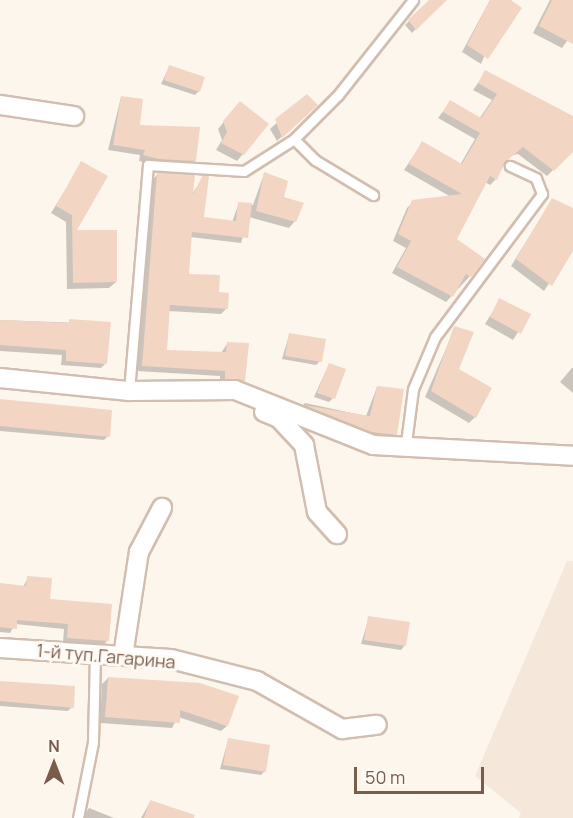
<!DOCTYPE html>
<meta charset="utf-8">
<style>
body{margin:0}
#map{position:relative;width:573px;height:818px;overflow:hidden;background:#fdf6ec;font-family:Manrope,sans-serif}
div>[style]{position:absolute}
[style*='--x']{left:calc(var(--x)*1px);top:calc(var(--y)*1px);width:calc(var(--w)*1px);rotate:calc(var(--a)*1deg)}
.residential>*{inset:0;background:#f5e8da}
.shadow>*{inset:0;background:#0003}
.building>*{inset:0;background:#f3d5c3}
.roads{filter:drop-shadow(2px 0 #d1beb0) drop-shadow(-2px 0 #d1beb0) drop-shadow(0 2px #d1beb0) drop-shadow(0 -2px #d1beb0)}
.lane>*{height:9px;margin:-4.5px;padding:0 4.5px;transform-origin:4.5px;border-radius:4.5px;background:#fff}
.street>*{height:18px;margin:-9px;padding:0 9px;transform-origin:9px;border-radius:9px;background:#fff}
span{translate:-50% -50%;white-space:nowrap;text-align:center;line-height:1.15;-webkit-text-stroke:6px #fffaf3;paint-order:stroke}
.street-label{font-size:18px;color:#7a5c4d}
.north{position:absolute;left:24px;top:734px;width:60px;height:60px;-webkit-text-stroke:4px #fffaf3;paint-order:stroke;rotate:0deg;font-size:16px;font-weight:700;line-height:24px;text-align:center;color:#7a5c4d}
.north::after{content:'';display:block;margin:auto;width:21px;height:27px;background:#7a5c4d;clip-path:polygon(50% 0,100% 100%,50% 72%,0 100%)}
.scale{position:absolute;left:354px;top:767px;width:130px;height:27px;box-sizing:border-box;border:3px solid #7a5c4d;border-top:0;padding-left:8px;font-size:18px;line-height:21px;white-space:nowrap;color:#7a5c4d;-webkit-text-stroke:4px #fffaf3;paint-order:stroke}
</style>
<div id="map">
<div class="residential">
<div style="clip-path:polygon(567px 561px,573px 561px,573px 818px,519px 818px,521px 813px,475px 776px)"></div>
</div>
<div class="shadow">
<div style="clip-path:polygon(431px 0,445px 0,412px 33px,405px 25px)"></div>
<div style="clip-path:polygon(490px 0,508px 0,481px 64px,462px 52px)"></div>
<div style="clip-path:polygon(550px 0,573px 0,573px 33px,562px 48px,533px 33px)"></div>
<div style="clip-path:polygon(169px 67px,199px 91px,195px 95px,161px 84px)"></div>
<div style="clip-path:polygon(486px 72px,573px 118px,573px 150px,547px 176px,518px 154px,509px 156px,496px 179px,490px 185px,485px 182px,455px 239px,470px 276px,446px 302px,392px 273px,406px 248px,393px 241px,407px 208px,413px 202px,451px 197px,404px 170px,422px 143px,460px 165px,475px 139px,438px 118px,450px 102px,479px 119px,492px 100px,473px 90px)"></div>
<div style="clip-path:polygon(306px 96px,316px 105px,277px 141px,270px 129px)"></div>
<div style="clip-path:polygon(121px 97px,138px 126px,195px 161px,189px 166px,152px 164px,139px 161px,140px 155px,108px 150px)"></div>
<div style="clip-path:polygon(234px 110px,243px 154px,237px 161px,216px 150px,222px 140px,218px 129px)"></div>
<div style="clip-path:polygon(82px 163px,75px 232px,116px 282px,109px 288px,67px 289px,66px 222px,51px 213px)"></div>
<div style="clip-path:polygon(158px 174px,191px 195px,204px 177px,202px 219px,232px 222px,239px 203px,253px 205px,264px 174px,295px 221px,289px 228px,249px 217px,241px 243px,190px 237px,188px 275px,218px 293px,227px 308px,221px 314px,168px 311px,165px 351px,221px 353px,227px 344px,244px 380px,238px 386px,220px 384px,220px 376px,137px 371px,152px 180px)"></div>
<div style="clip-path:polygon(552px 200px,573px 210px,573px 248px,544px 291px,511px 266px)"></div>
<div style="clip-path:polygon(500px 300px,529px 315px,513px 340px,485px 324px)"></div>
<div style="clip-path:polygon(0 320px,109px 324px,106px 363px,101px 368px,61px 365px,62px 355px,0 351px)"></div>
<div style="clip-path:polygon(455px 328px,457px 369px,475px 417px,469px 423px,425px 397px)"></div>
<div style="clip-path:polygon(289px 335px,320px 361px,316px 365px,282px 359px)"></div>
<div style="clip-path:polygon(329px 364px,333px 398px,329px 402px,314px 397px)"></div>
<div style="clip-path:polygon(572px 368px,573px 368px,573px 393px,560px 382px)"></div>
<div style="clip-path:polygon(377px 387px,396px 434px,389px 441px,364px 438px,300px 409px,305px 403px,366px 416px)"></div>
<div style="clip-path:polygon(0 401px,108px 436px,104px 440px,0 431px)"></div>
<div style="clip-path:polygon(28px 578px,48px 600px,107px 641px,103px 645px,63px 642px,64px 629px,15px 624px,10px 633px,0 632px,0 585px,23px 587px)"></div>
<div style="clip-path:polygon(369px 617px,405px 645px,401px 650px,361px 644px)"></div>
<div style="clip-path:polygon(108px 678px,227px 726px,221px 731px,178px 717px,172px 728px,100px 723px,102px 684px)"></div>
<div style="clip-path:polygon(0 681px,72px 707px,68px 711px,0 706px)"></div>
<div style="clip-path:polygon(228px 740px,265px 771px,261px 775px,220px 769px)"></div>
<div style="clip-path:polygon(150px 802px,184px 818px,141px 818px)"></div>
<div style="clip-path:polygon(89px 808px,114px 818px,82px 818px)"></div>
</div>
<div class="building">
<div style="clip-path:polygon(429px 0,447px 0,416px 30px,408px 20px)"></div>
<div style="clip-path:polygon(490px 0,511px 0,522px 8px,488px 59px,467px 45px)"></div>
<div style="clip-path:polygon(552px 0,573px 0,573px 44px,539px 26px)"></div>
<div style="clip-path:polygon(169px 65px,205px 77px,200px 92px,164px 80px)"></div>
<div style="clip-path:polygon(485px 70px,573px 116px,573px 152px,554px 171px,523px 147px,504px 163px,497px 180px,490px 176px,457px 239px,485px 259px,471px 277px,466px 274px,453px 297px,397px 267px,411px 241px,398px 234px,412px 200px,462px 194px,409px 164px,422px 141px,462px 164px,480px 133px,443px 112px,450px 100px,481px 118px,497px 94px,478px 83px)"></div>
<div style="clip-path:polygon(307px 94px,318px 105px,282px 138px,275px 119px)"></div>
<div style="clip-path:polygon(121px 96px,143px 99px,140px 125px,200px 127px,196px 161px,159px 159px,143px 155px,145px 150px,113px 145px)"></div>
<div style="clip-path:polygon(240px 101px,269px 124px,244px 155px,221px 143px,227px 132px,223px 121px)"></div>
<div style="clip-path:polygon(81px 161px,108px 176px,77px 230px,117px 230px,117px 282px,73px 283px,72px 215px,56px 206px)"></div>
<div style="clip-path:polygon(157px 172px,195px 175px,193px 194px,203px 175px,209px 176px,204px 217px,236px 221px,238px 202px,252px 203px,248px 238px,192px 232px,189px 274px,220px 275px,219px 292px,229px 293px,228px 309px,170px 305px,167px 350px,226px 352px,227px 342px,249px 343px,245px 381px,225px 379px,225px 371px,142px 366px)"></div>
<div style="clip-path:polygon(264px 172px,288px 181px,284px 197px,304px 203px,296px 222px,256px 211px)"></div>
<div style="clip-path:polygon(552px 198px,573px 208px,573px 251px,552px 286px,516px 259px)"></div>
<div style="clip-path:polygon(499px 298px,531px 314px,521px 334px,490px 317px)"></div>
<div style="clip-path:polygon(69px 319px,111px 322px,107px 364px,66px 361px,66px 350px,0 345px,0 320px,69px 323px)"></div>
<div style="clip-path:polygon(454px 326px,474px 332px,459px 369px,492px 388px,476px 418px,431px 391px)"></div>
<div style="clip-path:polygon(289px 333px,326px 339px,322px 362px,285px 356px)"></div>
<div style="clip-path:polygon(329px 363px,346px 369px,335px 399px,317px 393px)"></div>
<div style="clip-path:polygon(377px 386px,404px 389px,397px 435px,371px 432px,303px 405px,370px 416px)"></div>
<div style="clip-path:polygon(0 399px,112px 410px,110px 437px,0 426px)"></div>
<div style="clip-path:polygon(27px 576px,52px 578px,50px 599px,112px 604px,109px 641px,67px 638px,68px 624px,17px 620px,17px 629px,0 627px,0 583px,26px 586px)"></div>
<div style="clip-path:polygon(368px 616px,410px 622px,406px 646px,364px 640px)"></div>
<div style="clip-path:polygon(108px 677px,200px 683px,239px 696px,228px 726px,180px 710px,180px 723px,105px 717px)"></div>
<div style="clip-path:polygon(0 681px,75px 686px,74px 708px,0 701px)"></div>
<div style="clip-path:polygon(228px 738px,270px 745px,266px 772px,223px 765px)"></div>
<div style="clip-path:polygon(150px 800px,195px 815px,194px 818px,144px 818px)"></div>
</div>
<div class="roads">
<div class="lane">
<div style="--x:294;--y:139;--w:30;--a:45"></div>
<div style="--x:315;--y:160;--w:68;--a:31.1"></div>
<div style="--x:129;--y:391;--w:227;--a:-85.2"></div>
<div style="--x:148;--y:165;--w:96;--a:3.6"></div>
<div style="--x:244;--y:171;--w:59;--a:-32.6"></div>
<div style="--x:294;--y:139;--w:62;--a:-45"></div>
<div style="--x:338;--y:95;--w:121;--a:-51.7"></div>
<div style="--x:406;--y:443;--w:54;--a:-82.6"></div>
<div style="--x:413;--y:389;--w:56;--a:-67.1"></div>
<div style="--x:435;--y:337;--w:179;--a:-53.2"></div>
<div style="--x:542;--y:194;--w:17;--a:-111"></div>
<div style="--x:536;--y:178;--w:29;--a:-155"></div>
<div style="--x:78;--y:818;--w:77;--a:-78.8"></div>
<div style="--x:93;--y:742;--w:88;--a:-88.7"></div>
</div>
<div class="street">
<div style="--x:0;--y:105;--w:75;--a:8.5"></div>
<div style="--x:0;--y:378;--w:130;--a:5.8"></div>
<div style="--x:129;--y:391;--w:106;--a:-0.5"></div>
<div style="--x:235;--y:390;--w:149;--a:21.7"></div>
<div style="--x:373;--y:445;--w:200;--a:3.1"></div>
<div style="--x:264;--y:412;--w:16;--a:22"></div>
<div style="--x:279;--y:418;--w:37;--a:47"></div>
<div style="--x:304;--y:445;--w:68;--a:79"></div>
<div style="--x:317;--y:512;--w:30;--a:48"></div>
<div style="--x:0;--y:648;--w:171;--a:3.7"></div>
<div style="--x:171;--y:659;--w:89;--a:14.3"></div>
<div style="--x:257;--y:681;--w:98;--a:29.5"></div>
<div style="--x:342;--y:729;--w:35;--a:-7"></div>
<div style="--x:123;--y:656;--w:105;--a:-81.3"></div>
<div style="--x:139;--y:552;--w:50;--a:-62.4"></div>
</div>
</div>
<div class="street-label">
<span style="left:106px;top:656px;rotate:5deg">1-й туп.Гагарина</span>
</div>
<div class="north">N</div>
<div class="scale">50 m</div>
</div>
